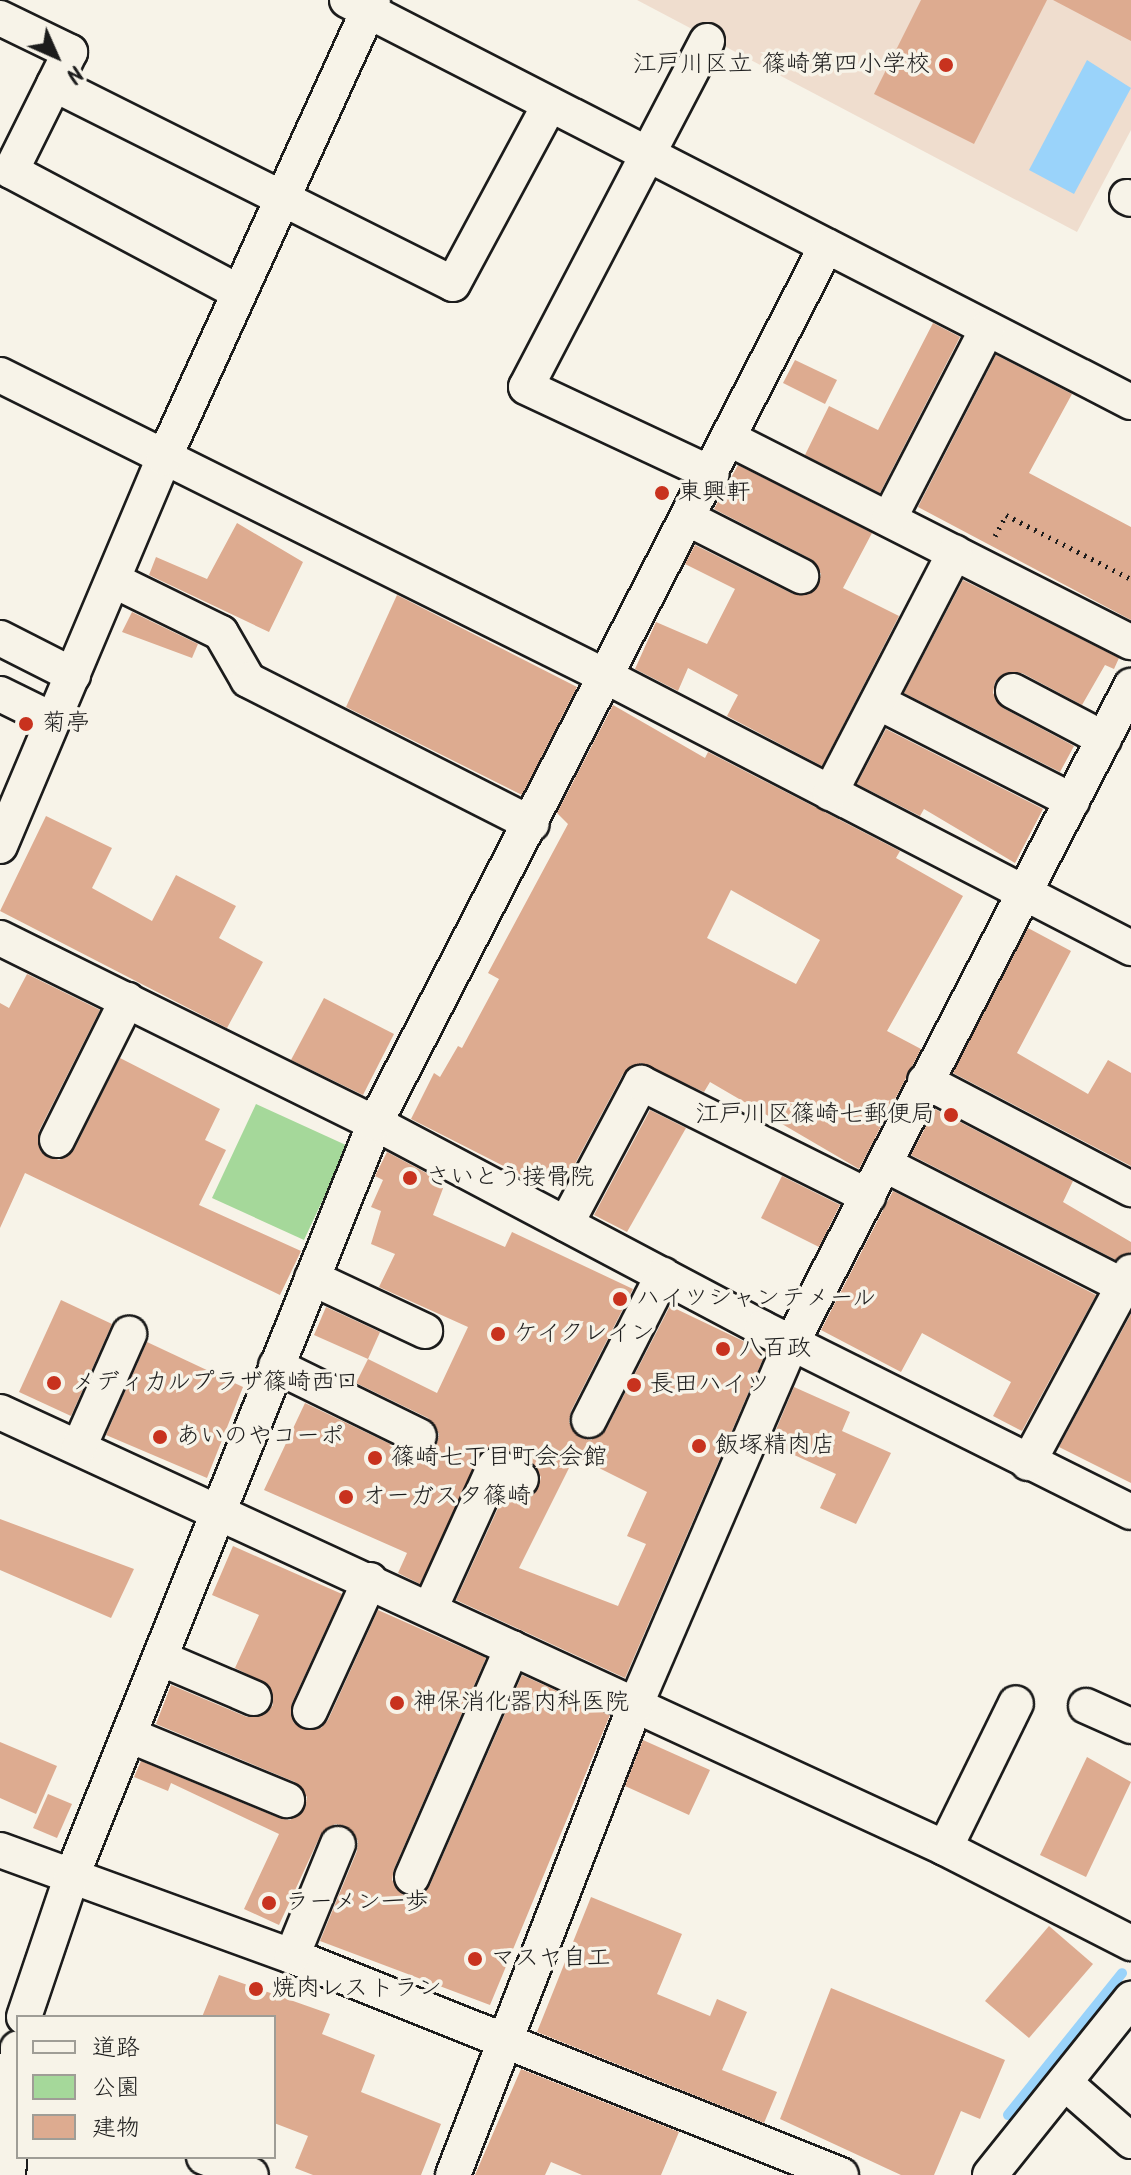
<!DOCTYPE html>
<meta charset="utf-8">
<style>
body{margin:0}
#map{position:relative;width:1131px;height:2175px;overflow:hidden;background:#f7f3e8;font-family:Kalam,"Klee One",sans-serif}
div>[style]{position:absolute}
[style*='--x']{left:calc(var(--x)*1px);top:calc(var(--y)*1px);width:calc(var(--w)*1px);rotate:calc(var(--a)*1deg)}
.built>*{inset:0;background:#efddce}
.green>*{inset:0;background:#a5d89a}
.water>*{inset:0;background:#9ad3fa}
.stream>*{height:10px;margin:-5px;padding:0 5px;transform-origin:5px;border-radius:5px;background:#9ad3fa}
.building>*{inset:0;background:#ddab90}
.path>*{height:5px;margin-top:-2.5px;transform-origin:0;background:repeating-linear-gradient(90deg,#1c1c1c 0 2px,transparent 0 8px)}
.roads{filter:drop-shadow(2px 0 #1c1c1c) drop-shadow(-2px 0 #1c1c1c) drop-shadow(0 2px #1c1c1c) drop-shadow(0 -2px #1c1c1c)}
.minor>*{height:34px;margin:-17px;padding:0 17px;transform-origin:17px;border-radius:17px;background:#f7f3e8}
.dots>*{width:22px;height:22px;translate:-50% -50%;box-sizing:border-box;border:4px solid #f7f3e8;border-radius:50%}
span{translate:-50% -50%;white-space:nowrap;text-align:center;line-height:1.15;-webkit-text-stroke:7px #f7f3e8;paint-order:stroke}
.poi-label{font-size:24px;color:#1c1c1c}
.right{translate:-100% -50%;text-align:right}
.left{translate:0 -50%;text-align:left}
.legend{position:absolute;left:16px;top:2015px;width:260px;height:144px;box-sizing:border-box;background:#f7f3e8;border:2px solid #9f9d96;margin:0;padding:10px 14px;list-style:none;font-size:24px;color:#1c1c1c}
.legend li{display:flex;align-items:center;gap:16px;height:40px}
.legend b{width:40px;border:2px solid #9f9d96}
.north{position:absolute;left:16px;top:16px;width:80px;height:80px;-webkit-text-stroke:6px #f7f3e8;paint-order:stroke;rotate:135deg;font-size:22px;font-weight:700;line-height:32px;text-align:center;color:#1c1c1c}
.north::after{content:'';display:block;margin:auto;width:28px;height:36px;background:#1c1c1c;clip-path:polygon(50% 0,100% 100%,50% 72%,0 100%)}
</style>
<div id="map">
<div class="built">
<div style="clip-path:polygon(637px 0,1131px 0,1131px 130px,1077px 232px)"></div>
</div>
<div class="green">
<div style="clip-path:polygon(256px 1104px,348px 1146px,304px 1240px,212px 1198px)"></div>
</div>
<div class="water">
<div style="clip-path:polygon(1087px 60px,1131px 88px,1074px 194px,1029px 170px)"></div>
</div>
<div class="stream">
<div style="--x:1008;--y:2115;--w:182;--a:-51.2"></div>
</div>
<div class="building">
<div style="clip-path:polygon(921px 0,1047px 0,974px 144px,874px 94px)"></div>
<div style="clip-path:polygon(1053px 0,1131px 0,1131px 41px)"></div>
<div style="clip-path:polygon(933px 323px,960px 337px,880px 493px,805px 455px,829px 406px,878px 430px)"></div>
<div style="clip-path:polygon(996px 355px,1072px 394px,1029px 473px,1131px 527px,1131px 620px,918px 507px)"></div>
<div style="clip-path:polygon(795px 360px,837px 380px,825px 404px,783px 383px)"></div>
<div style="clip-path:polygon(738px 465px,872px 533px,843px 588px,899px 616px,822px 766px,727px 716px,738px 695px,688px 668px,678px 691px,635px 669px,656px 622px,707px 644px,735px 589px,685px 564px,695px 545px,793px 594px,818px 586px,821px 574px,811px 559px,714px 509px)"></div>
<div style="clip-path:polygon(237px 523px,303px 562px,269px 632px,149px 575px,156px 557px,207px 579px)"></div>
<div style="clip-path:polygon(963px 580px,1119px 658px,1114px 669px,1105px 665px,1082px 705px,1022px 673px,1003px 674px,995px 682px,993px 693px,1003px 708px,1074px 746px,1060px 772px,904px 693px)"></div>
<div style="clip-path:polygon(397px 595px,577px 687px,522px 795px,346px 707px)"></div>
<div style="clip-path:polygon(132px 612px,198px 644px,192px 658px,122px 632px)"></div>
<div style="clip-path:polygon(evenodd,613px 705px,705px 758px,708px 752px,900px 851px,896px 858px,963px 896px,887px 1031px,921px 1049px,859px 1169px,710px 1082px,704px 1092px,641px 1063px,623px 1074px,562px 1188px,541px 1176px,537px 1183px,411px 1119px,434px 1073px,440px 1077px,458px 1046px,462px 1048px,499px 979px,488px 973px,568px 824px,557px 813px,613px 705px,731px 890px,820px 940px,796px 984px,707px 938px,731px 890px)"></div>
<div style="clip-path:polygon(886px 729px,1043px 809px,1015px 863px,924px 809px,920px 816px,857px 784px)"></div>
<div style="clip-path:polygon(46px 816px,112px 848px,92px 888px,152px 921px,176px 875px,236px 906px,219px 938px,263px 962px,227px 1028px,0 911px)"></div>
<div style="clip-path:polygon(1028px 928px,1071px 951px,1017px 1053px,1088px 1094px,1108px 1060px,1131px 1073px,1131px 1166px,953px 1073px)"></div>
<div style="clip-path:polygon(27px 974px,100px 1010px,39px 1131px,41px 1152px,59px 1160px,74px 1150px,120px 1058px,220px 1109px,205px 1140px,226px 1150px,199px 1205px,301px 1251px,280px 1295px,25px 1173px,0 1228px,0 1003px,9px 1008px)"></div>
<div style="clip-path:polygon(324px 998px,394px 1034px,363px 1095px,291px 1060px)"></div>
<div style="clip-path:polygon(935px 1109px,1073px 1181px,1063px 1202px,1131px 1242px,1131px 1252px,1116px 1260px,911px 1155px)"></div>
<div style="clip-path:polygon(650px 1110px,686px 1128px,627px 1232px,594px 1215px)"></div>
<div style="clip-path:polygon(evenodd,387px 1152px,445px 1183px,433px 1215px,505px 1247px,512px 1232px,633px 1289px,571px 1411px,569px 1422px,579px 1437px,591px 1440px,606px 1430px,670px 1306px,766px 1352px,625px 1678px,456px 1600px,505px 1493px,523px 1499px,538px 1489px,541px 1477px,530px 1461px,503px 1448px,483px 1450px,420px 1584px,398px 1573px,407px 1553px,264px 1490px,305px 1403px,411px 1454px,429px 1453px,437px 1444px,439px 1434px,428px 1418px,356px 1383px,368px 1359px,437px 1393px,468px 1327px,379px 1287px,395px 1254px,371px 1244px,381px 1211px,371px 1207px,383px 1180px,375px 1176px,387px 1152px,575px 1456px,647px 1492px,627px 1536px,646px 1544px,618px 1606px,519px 1568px,575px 1456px)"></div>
<div style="clip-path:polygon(782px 1176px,840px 1205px,819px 1247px,761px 1218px)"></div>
<div style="clip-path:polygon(893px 1191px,1096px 1295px,1022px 1431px,993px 1416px,1011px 1382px,922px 1333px,901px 1372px,821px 1330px)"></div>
<div style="clip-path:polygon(61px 1300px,112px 1324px,71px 1416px,19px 1392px)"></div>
<div style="clip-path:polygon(326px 1307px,380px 1332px,368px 1359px,314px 1335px)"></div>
<div style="clip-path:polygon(1131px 1314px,1131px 1483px,1059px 1447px)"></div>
<div style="clip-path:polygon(147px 1342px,243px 1387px,207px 1478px,106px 1435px)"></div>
<div style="clip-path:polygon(794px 1387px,850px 1412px,842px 1431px,891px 1453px,856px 1524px,820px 1508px,836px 1474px,770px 1444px)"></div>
<div style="clip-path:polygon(0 1519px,134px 1569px,111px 1618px,0 1570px)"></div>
<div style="clip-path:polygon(233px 1546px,342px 1594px,292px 1703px,293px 1722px,302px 1729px,321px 1728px,328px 1720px,378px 1610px,486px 1658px,394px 1869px,392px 1880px,403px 1895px,415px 1897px,430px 1885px,522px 1675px,610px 1715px,490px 2005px,320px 1941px,357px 1851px,358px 1841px,346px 1826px,335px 1824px,320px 1836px,279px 1925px,244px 1909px,279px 1834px,171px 1783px,168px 1791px,134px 1777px,141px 1761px,279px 1818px,290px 1820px,305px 1808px,307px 1797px,295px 1782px,156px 1724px,171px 1685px,247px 1717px,265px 1714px,273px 1705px,269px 1685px,235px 1668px,259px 1615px,212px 1595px)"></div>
<div style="clip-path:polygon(643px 1740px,710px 1770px,689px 1815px,625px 1786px)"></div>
<div style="clip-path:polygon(0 1742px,57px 1766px,36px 1814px,0 1798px)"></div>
<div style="clip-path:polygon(1087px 1757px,1131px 1782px,1086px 1877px,1040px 1855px)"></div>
<div style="clip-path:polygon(48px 1794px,72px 1804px,57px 1838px,33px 1828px)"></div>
<div style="clip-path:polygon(591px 1897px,682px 1934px,657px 1994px,710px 2016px,717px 1999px,747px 2012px,722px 2070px,777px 2092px,764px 2123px,537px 2032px)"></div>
<div style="clip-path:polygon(1049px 1926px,1093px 1964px,1029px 2038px,985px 2001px)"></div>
<div style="clip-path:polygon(219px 1975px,330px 2014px,322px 2034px,375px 2055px,361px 2092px,441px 2124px,421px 2175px,313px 2175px,295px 2168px,308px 2136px,274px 2123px,274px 2017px,202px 2017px)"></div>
<div style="clip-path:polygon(831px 1988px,1005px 2060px,980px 2119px,961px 2111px,934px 2175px,901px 2175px,780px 2119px)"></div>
<div style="clip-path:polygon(521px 2069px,679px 2132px,661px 2175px,582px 2175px,551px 2162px,545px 2175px,475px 2175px)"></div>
</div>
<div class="path">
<div style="--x:995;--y:536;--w:24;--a:-62"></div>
<div style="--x:1006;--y:515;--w:140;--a:27.1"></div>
</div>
<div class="roads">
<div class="minor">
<div style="--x:347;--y:0;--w:881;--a:27.15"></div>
<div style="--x:0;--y:18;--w:78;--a:25.9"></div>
<div style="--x:70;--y:52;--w:133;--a:116.4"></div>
<div style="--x:11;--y:171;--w:258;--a:28"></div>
<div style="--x:707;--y:41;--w:390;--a:117.6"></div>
<div style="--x:526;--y:387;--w:205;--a:25.1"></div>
<div style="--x:54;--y:84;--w:446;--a:26.6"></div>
<div style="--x:453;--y:284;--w:204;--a:-61.7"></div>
<div style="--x:1127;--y:197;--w:4;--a:27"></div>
<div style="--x:0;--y:375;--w:680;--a:26.45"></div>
<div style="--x:609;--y:678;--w:588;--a:27.35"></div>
<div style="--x:730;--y:439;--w:449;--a:26.9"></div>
<div style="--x:689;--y:519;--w:126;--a:27"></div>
<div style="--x:889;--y:519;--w:214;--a:-62.7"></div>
<div style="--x:113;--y:580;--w:120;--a:26.1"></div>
<div style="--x:221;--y:633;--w:54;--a:60.1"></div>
<div style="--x:248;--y:680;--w:318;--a:26.9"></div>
<div style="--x:0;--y:638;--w:82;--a:26.9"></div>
<div style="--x:1013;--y:691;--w:103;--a:27.8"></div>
<div style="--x:0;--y:694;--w:59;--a:26.1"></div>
<div style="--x:878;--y:702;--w:218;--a:27"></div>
<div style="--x:830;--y:793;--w:271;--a:-62.6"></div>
<div style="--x:0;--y:846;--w:421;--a:-67.1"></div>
<div style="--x:164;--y:458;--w:503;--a:-65.47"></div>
<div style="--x:0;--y:938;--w:418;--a:26.3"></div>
<div style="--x:375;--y:1123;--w:438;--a:27.9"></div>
<div style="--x:762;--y:1328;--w:412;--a:26.5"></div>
<div style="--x:925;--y:1081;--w:233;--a:27.7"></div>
<div style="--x:57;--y:1140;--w:157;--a:-63.4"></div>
<div style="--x:884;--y:1164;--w:268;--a:27"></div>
<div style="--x:566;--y:1224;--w:160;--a:-62"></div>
<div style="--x:641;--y:1083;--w:254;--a:26.5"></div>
<div style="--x:312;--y:1278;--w:125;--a:25.1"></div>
<div style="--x:276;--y:1366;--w:159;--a:26.1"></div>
<div style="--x:0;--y:1412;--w:1041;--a:24.77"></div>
<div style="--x:945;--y:1848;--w:209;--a:27.1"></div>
<div style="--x:589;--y:1420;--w:163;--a:-63"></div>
<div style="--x:79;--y:1447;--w:124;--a:-66.1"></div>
<div style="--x:1028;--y:1463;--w:217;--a:-61.7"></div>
<div style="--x:430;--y:1609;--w:157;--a:-65.6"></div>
<div style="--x:495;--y:1466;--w:29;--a:27"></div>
<div style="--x:160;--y:1658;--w:102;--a:23.1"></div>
<div style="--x:1086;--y:1706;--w:49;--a:24"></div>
<div style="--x:310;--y:1711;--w:144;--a:-65.4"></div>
<div style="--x:129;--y:1735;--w:171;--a:22.4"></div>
<div style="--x:945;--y:1848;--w:161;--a:-63.9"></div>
<div style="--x:0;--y:1850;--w:311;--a:20"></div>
<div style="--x:292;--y:1956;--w:591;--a:21.75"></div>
<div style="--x:412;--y:1877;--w:250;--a:-66.4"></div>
<div style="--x:292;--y:1956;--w:121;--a:-67.7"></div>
<div style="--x:24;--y:2017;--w:147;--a:-71.3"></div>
<div style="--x:71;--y:1878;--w:814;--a:-68.07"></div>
<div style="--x:375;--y:1123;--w:985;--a:-62.76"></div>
<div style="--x:1065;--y:2083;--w:88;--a:41.3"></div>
<div style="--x:204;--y:2157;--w:50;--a:21"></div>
<div style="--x:8;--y:2175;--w:127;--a:-85.5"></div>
<div style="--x:453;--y:2175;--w:503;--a:-68.79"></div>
<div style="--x:635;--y:1706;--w:394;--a:-66.7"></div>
<div style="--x:791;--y:1344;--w:741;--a:-62.67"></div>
<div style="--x:990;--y:2175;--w:226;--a:-51.3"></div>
</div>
</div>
<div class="dots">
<div style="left:946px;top:65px;background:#c8321e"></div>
<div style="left:662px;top:493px;background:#c8321e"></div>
<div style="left:26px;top:724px;background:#c8321e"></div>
<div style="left:951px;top:1115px;background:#c8321e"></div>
<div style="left:410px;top:1178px;background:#c8321e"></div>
<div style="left:620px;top:1299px;background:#c8321e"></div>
<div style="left:498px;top:1334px;background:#c8321e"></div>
<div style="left:723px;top:1349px;background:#c8321e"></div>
<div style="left:54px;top:1383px;background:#c8321e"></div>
<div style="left:634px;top:1385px;background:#c8321e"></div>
<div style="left:160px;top:1437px;background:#c8321e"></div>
<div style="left:699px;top:1446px;background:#c8321e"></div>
<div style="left:375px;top:1458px;background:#c8321e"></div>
<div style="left:346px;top:1497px;background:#c8321e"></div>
<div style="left:397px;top:1703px;background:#c8321e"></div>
<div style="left:269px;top:1903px;background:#c8321e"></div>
<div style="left:475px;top:1959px;background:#c8321e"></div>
<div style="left:256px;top:1989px;background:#c8321e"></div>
</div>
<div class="poi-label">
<span class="right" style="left:930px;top:65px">江戸川区立 篠崎第四小学校</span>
<span class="left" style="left:678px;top:493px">東興軒</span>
<span class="left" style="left:42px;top:724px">菊亭</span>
<span class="right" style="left:935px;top:1115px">江戸川区篠崎七郵便局</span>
<span class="left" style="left:426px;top:1178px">さいとう接骨院</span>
<span class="left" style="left:636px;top:1299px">ハイツシャンテメール</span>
<span class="left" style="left:514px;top:1334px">ケイクレイン</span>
<span class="left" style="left:739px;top:1349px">八百政</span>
<span class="left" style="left:72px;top:1383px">メディカルプラザ篠崎西口</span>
<span class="left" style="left:650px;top:1385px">長田ハイツ</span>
<span class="left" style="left:176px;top:1437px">あいのやコーポ</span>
<span class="left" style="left:715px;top:1446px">飯塚精肉店</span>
<span class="left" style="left:391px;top:1458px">篠崎七丁目町会会館</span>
<span class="left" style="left:362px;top:1497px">オーガスタ篠崎</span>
<span class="left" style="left:413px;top:1703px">神保消化器内科医院</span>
<span class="left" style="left:285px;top:1903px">ラーメン一歩</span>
<span class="left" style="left:491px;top:1959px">マスヤ自工</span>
<span class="left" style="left:272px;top:1989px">焼肉レストラン</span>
</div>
<ul class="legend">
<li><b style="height:10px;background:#f7f3e8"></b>道路</li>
<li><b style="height:22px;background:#a5d89a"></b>公園</li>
<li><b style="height:22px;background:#ddab90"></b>建物</li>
</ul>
<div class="north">N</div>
</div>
